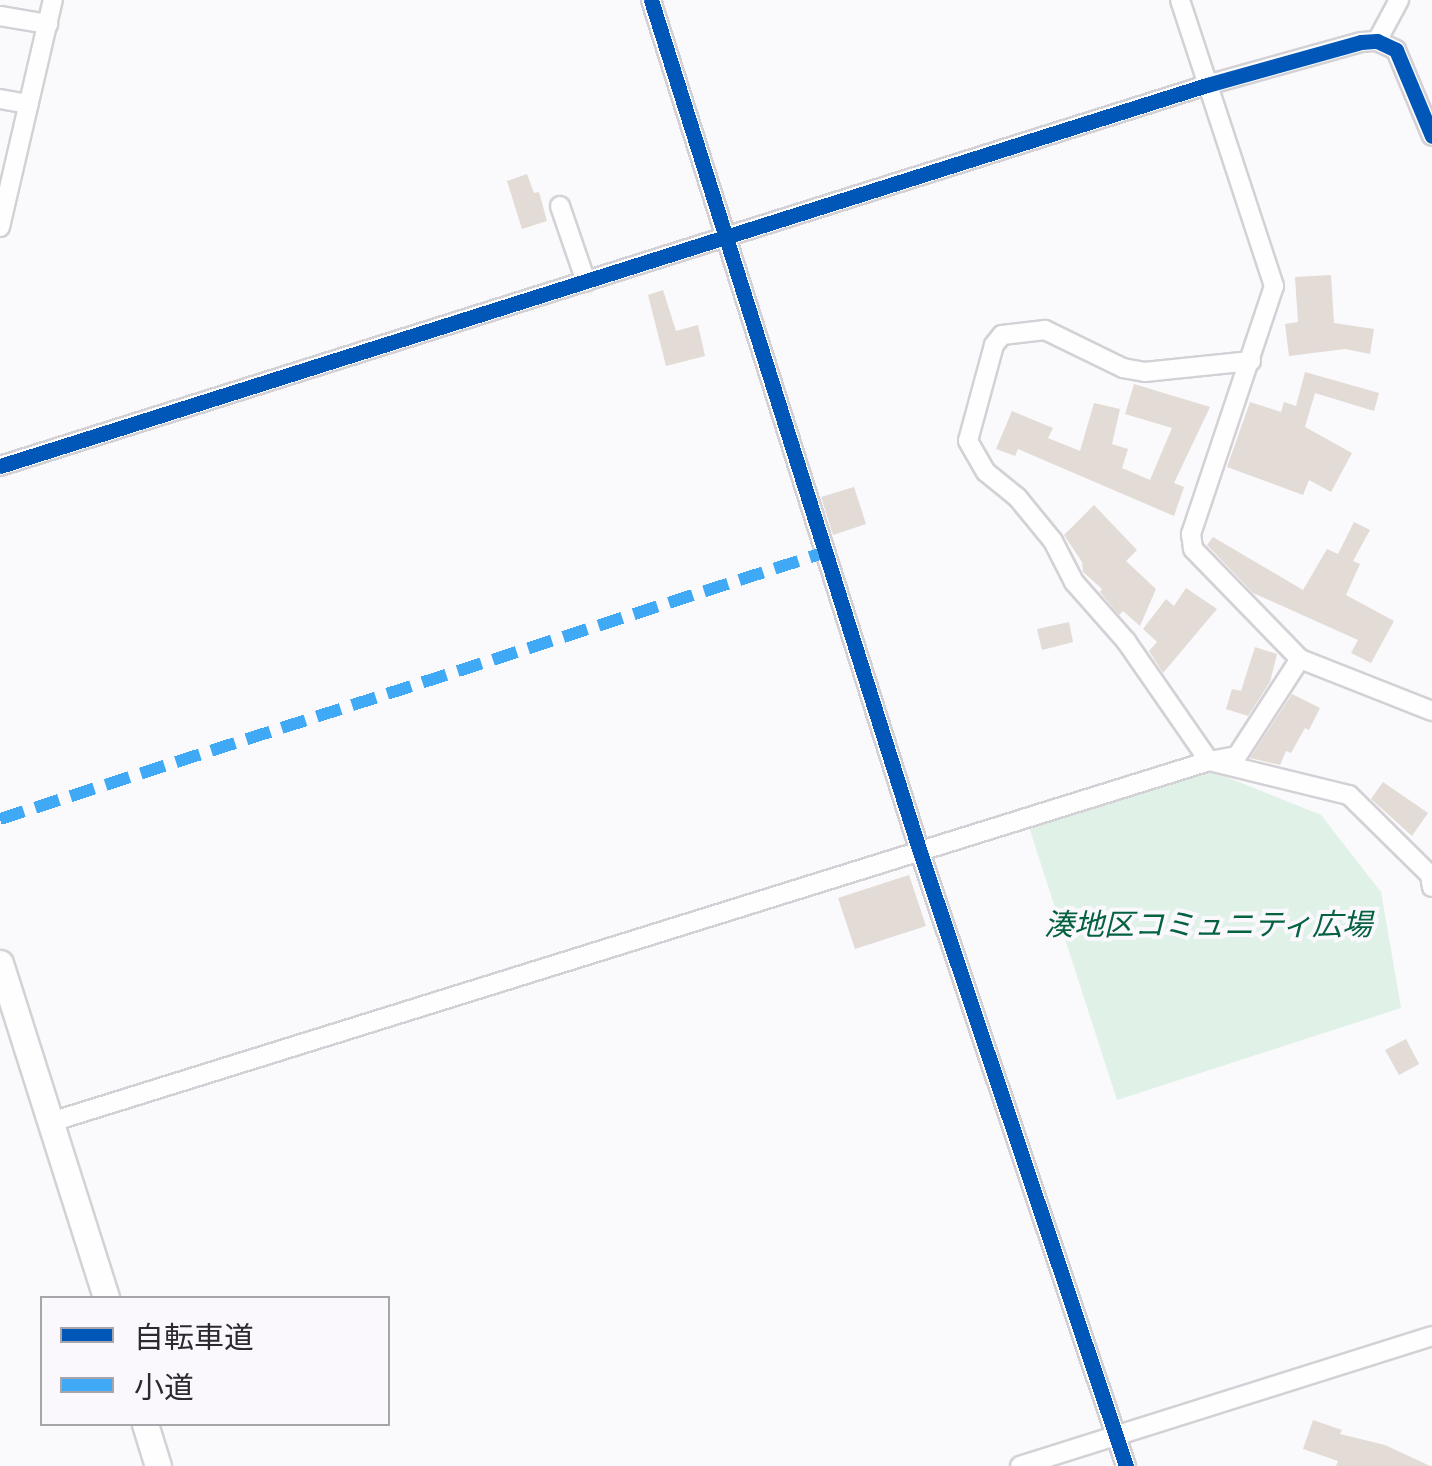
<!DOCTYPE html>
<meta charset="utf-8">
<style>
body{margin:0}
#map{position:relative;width:1432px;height:1466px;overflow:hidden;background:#faf9fb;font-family:Literata,"Noto Sans JP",serif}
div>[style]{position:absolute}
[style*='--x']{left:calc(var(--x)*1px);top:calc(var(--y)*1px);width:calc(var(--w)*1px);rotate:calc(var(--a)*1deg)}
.green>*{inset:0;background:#e0f1e8}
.building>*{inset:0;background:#e3dbd6}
.roads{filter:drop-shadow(2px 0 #d4d1d6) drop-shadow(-2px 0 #d4d1d6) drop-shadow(0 2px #d4d1d6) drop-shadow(0 -2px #d4d1d6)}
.street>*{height:18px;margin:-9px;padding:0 9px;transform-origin:9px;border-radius:9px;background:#fefefe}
.secondary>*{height:25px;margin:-12.5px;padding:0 12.5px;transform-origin:12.5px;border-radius:12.5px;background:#fefefe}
.quiet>*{height:12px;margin-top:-6px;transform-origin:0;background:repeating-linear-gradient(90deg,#3fa9f5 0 25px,transparent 0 37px)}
.cycleway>*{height:15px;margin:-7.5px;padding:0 7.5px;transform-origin:7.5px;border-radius:7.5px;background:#0057b8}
span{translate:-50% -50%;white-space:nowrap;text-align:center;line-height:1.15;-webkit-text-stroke:8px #faf8fc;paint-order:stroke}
.park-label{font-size:30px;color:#056241;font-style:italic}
.legend{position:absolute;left:40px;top:1296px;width:350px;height:130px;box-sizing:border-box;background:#faf8fc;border:2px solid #a8a5aa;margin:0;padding:12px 18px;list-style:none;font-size:30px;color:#2d2930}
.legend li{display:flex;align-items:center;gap:20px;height:50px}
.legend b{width:50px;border:2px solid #a8a5aa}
</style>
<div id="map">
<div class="green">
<div style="clip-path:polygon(1209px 770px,1321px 815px,1381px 892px,1401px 1008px,1117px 1100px,1029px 827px)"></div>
</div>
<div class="building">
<div style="clip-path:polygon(527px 174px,534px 193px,539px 192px,547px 221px,522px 229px,507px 181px)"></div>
<div style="clip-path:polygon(1331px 275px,1334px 323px,1374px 329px,1370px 354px,1345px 349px,1289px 356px,1285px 324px,1298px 322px,1295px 277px)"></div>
<div style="clip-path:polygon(663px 290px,676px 331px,698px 325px,705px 356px,666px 366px,648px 295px)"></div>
<div style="clip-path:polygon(1305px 372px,1379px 393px,1374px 411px,1315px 393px,1305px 427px,1352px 453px,1331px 492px,1309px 480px,1303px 495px,1227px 467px,1250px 402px,1281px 412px,1284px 402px,1296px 406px)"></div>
<div style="clip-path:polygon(1134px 384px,1210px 407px,1174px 483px,1184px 487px,1174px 516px,1018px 449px,1015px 456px,996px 449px,1012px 411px,1053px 428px,1048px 438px,1080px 451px,1094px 403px,1120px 409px,1112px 444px,1128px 449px,1122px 468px,1150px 480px,1172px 428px,1125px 414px)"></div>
<div style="clip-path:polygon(854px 487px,866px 524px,833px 535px,821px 497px)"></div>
<div style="clip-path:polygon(1094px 505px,1137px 550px,1126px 561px,1156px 589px,1140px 626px,1123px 611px,1119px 615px,1100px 592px,1102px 589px,1083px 572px,1082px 562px,1064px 535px)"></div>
<div style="clip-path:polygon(1354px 522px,1370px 530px,1353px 561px,1360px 564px,1346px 595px,1394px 621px,1371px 663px,1351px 653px,1358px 640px,1253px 593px,1207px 545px,1213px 537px,1303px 590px,1327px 549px,1338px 554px)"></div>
<div style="clip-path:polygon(1186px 588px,1217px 609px,1163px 673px,1149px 651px,1157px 642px,1143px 629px,1166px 599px,1174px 606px)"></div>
<div style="clip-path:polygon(1069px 622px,1073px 642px,1042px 650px,1037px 629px)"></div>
<div style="clip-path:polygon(1255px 647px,1277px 654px,1270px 682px,1248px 716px,1226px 709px,1232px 689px,1241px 691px)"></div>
<div style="clip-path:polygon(1292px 694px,1320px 708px,1309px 730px,1305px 728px,1291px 753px,1286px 751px,1280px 765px,1250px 758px)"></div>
<div style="clip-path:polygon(1383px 782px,1428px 813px,1412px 836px,1371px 799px)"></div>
<div style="clip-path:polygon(909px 875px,926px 926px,855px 949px,838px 898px)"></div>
<div style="clip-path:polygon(1406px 1039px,1419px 1064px,1399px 1075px,1385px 1050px)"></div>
<div style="clip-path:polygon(1313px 1420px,1342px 1430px,1340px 1434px,1385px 1445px,1430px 1466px,1336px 1466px,1338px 1461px,1303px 1449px)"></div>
</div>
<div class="roads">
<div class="street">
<div style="--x:651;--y:0;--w:893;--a:72.48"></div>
<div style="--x:920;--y:852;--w:648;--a:71.45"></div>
<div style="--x:1180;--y:0;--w:301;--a:71.8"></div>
<div style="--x:1274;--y:286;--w:262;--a:108.5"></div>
<div style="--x:1191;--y:534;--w:15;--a:82"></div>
<div style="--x:1193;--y:549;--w:153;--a:45.8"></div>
<div style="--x:1300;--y:659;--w:142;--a:21.5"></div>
<div style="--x:0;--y:16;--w:49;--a:9.5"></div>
<div style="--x:1377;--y:41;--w:47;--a:-61.8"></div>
<div style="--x:0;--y:99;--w:29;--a:10"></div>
<div style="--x:560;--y:206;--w:80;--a:71.1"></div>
<div style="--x:0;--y:227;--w:233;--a:-76.9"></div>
<div style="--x:1251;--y:361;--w:107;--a:174.1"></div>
<div style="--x:1145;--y:372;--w:22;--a:-170"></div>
<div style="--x:1123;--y:368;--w:87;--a:-154"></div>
<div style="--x:1045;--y:330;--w:43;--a:173.4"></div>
<div style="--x:1002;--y:335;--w:13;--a:129"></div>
<div style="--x:994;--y:345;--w:99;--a:105.2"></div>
<div style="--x:968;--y:441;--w:36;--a:60"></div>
<div style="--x:986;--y:472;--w:40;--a:39"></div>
<div style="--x:1017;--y:497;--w:57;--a:50.7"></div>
<div style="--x:1053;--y:541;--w:46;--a:62.9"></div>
<div style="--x:1074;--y:582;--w:79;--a:48.6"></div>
<div style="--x:1126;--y:641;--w:146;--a:55.3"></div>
<div style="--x:1209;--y:761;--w:144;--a:13.7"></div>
<div style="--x:1349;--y:795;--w:114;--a:44.6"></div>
<div style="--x:1430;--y:875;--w:12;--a:81"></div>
<div style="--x:0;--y:466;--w:1266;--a:-17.52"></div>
<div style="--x:1207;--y:85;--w:160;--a:-15.6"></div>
<div style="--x:1361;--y:42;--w:16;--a:-4"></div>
<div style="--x:1377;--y:41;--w:21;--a:25"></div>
<div style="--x:1396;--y:50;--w:93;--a:67.3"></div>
<div style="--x:51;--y:1122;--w:1213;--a:-17.31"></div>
<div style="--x:1209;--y:761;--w:28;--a:-10"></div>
<div style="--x:1237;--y:756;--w:116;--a:-57"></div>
<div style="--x:1020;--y:1466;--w:432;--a:-17.5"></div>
</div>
<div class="secondary">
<div style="--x:0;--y:963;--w:351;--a:72.4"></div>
<div style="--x:145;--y:1424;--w:44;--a:72.8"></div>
</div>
</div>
<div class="quiet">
<div style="--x:0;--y:819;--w:868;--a:-17.91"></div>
</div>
<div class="cycleway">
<div style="--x:651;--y:0;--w:893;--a:72.48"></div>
<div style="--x:920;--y:852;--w:648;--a:71.45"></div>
<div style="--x:0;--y:466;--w:1266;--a:-17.52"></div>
<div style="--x:1207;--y:85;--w:160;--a:-15.6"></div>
<div style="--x:1361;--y:42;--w:16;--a:-4"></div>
<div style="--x:1377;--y:41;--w:21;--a:25"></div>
<div style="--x:1396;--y:50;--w:93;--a:67.3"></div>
</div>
<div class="park-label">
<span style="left:1208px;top:922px">湊地区コミュニティ広場</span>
</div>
<ul class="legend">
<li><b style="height:12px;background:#0057b8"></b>自転車道</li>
<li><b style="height:12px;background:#3fa9f5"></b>小道</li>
</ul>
</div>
